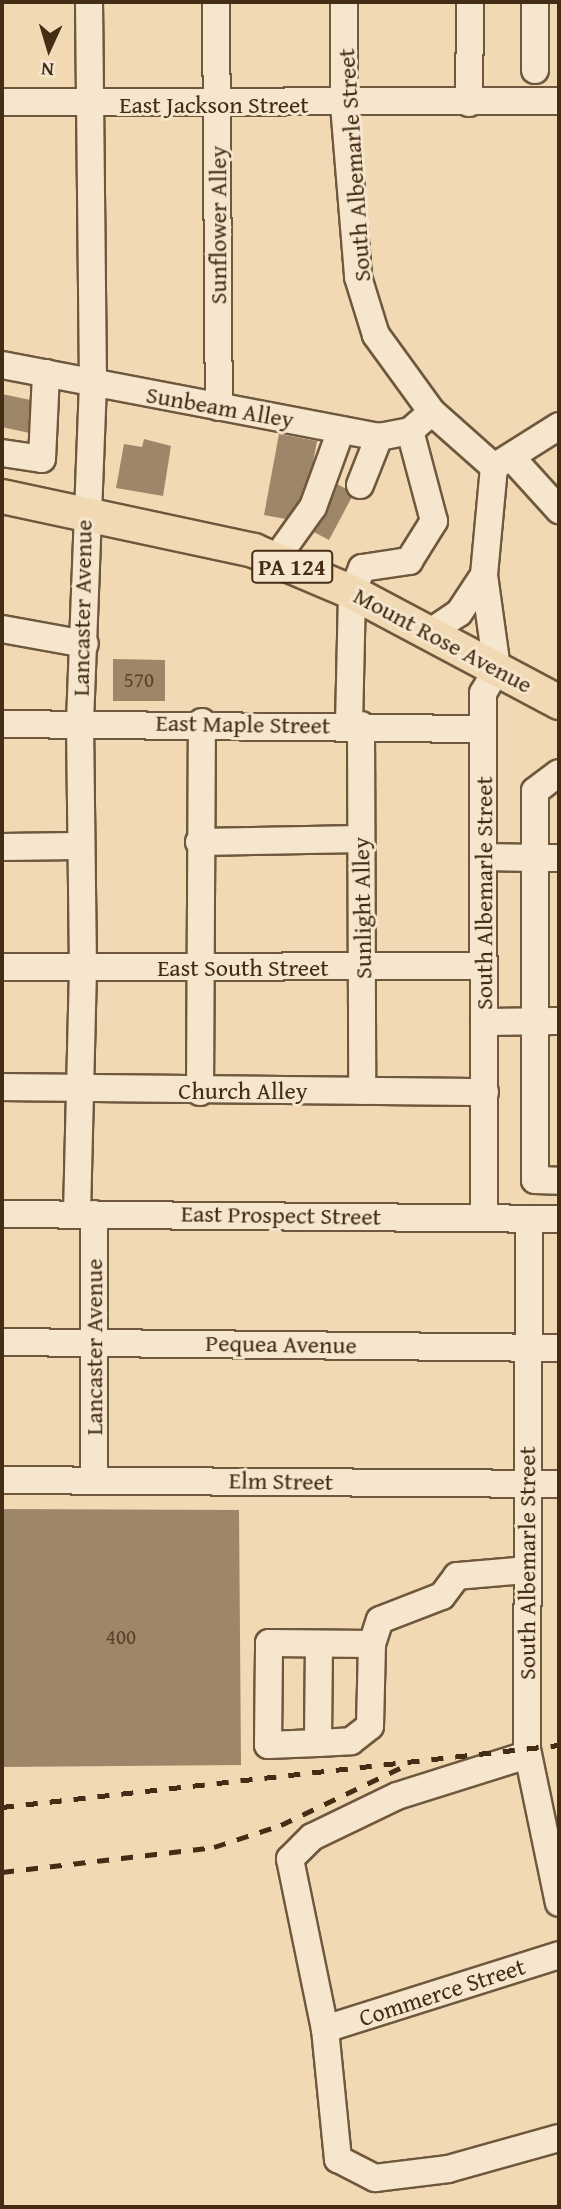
<!DOCTYPE html>
<style>
body{margin:0}
#map{position:relative;width:561px;height:2209px;overflow:hidden;background:#f1d9b4;font-family:"Gentium Book Plus",serif}
div>[style]{position:absolute}
[style*='--x']{left:calc(var(--x)*1px);top:calc(var(--y)*1px);width:calc(var(--w)*1px);rotate:calc(var(--a)*1deg)}
.building>*{inset:0;background:#9e8668}
.roads{filter:drop-shadow(2px 0 #6f583d) drop-shadow(-2px 0 #6f583d) drop-shadow(0 2px #6f583d) drop-shadow(0 -2px #6f583d)}
.minor>*{height:26px;margin:-13px;padding:0 13px;transform-origin:13px;border-radius:13px;background:#f6e6ce}
.major>*{height:33px;margin:-16.5px;padding:0 16.5px;transform-origin:16.5px;border-radius:16.5px;background:#f1d9b4}
.rail>*{height:5px;margin-top:-2.5px;transform-origin:0;background:repeating-linear-gradient(90deg,#442d15 0 12px,transparent 0 24px)}
span{translate:-50% -50%;white-space:nowrap;text-align:center;line-height:1.15;-webkit-text-stroke:6px #f6e6ce;paint-order:stroke}
.number-label{font-size:21px;color:#5a432a}
.number-label span{-webkit-text-stroke-width:0}
.shield-label span{padding:2px 5px;background:#f6e6ce;border:2px solid;border-radius:5px;-webkit-text-stroke-width:0}
.shield-label{font-size:23px;color:#442d15;font-weight:700}
.street-label{font-size:24px;color:#442d15}
.frame{position:absolute;inset:0;border:4px solid #442d15;pointer-events:none}
.north{position:absolute;left:14px;top:14px;width:70px;height:70px;-webkit-text-stroke:5px #f6e6ce;paint-order:stroke;rotate:184deg;font-size:19px;font-weight:700;line-height:28px;text-align:center;color:#442d15}
.north::after{content:'';display:block;margin:auto;width:24px;height:32px;background:#442d15;clip-path:polygon(50% 0,100% 100%,50% 72%,0 100%)}
</style>
<div id="map">
<div class="building">
<div style="clip-path:polygon(2px 394px,40px 402px,34px 434px,2px 427px)"></div>
<div style="clip-path:polygon(279px 434px,317px 441px,302px 522px,264px 515px)"></div>
<div style="clip-path:polygon(144px 439px,171px 446px,163px 496px,116px 488px,124px 444px,142px 447px)"></div>
<div style="clip-path:polygon(333px 482px,354px 493px,329px 540px,308px 529px)"></div>
<div style="clip-path:polygon(113px 659px,165px 660px,165px 701px,113px 701px)"></div>
<div style="clip-path:polygon(2px 1509px,239px 1510px,241px 1765px,2px 1767px)"></div>
</div>
<div class="roads">
<div class="minor">
<div style="--x:216;--y:2;--w:405;--a:89.6"></div>
<div style="--x:344;--y:2;--w:103;--a:90"></div>
<div style="--x:344;--y:105;--w:173;--a:85.3"></div>
<div style="--x:358;--y:277;--w:61;--a:72.8"></div>
<div style="--x:376;--y:335;--w:95;--a:54"></div>
<div style="--x:432;--y:412;--w:83;--a:41.6"></div>
<div style="--x:494;--y:467;--w:108;--a:95.3"></div>
<div style="--x:535;--y:2;--w:68;--a:90"></div>
<div style="--x:2;--y:102;--w:557;--a:-0.1"></div>
<div style="--x:469;--y:103;--w:101;--a:-89.4"></div>
<div style="--x:2;--y:365;--w:384;--a:10.8"></div>
<div style="--x:379;--y:437;--w:32;--a:-11"></div>
<div style="--x:410;--y:431;--w:29;--a:-41"></div>
<div style="--x:2;--y:453;--w:40;--a:8.5"></div>
<div style="--x:42;--y:459;--w:86;--a:-87.3"></div>
<div style="--x:511;--y:457;--w:72;--a:47.8"></div>
<div style="--x:494;--y:467;--w:77;--a:-32.2"></div>
<div style="--x:360;--y:485;--w:52;--a:-68.4"></div>
<div style="--x:275;--y:560;--w:65;--a:-54.4"></div>
<div style="--x:313;--y:507;--w:82;--a:-70"></div>
<div style="--x:2;--y:629;--w:84;--a:10.2"></div>
<div style="--x:429;--y:633;--w:36;--a:-34"></div>
<div style="--x:459;--y:613;--w:45;--a:-56.7"></div>
<div style="--x:484;--y:575;--w:95;--a:82.1"></div>
<div style="--x:497;--y:669;--w:28;--a:120"></div>
<div style="--x:483;--y:693;--w:524;--a:89.89"></div>
<div style="--x:2;--y:724;--w:481;--a:0.6"></div>
<div style="--x:349;--y:725;--w:133;--a:-88.7"></div>
<div style="--x:352;--y:592;--w:26;--a:-67"></div>
<div style="--x:362;--y:568;--w:48;--a:-8.5"></div>
<div style="--x:409;--y:561;--w:47;--a:-58"></div>
<div style="--x:434;--y:521;--w:93;--a:-104.9"></div>
<div style="--x:361;--y:725;--w:366;--a:89.8"></div>
<div style="--x:199;--y:842;--w:162;--a:-1.1"></div>
<div style="--x:2;--y:847;--w:76;--a:-0.8"></div>
<div style="--x:484;--y:857;--w:51;--a:1.1"></div>
<div style="--x:535;--y:858;--w:67;--a:-90"></div>
<div style="--x:535;--y:791;--w:30;--a:-37"></div>
<div style="--x:559;--y:858;--w:24;--a:180"></div>
<div style="--x:535;--y:858;--w:322;--a:90"></div>
<div style="--x:535;--y:1180;--w:24;--a:2"></div>
<div style="--x:2;--y:967;--w:482;--a:-0.1"></div>
<div style="--x:484;--y:1022;--w:75;--a:-0.8"></div>
<div style="--x:2;--y:1087;--w:483;--a:0.6"></div>
<div style="--x:200;--y:1092;--w:370;--a:-89.7"></div>
<div style="--x:2;--y:1214;--w:557;--a:0.51"></div>
<div style="--x:77;--y:1214;--w:246;--a:-88.6"></div>
<div style="--x:83;--y:968;--w:246;--a:-90.7"></div>
<div style="--x:80;--y:722;--w:339;--a:-87.8"></div>
<div style="--x:93;--y:383;--w:381;--a:-90.6"></div>
<div style="--x:94;--y:1214;--w:265;--a:90"></div>
<div style="--x:529;--y:1219;--w:530;--a:90.22"></div>
<div style="--x:527;--y:1749;--w:157;--a:78.3"></div>
<div style="--x:2;--y:1342;--w:557;--a:0.62"></div>
<div style="--x:2;--y:1480;--w:557;--a:0.41"></div>
<div style="--x:319;--y:1644;--w:99;--a:90.6"></div>
<div style="--x:318;--y:1743;--w:50;--a:177.7"></div>
<div style="--x:268;--y:1745;--w:102;--a:-89.4"></div>
<div style="--x:269;--y:1643;--w:103;--a:0.6"></div>
<div style="--x:318;--y:1743;--w:33;--a:-3"></div>
<div style="--x:351;--y:1741;--w:24;--a:-38"></div>
<div style="--x:370;--y:1726;--w:82;--a:-88.6"></div>
<div style="--x:372;--y:1644;--w:25;--a:-72"></div>
<div style="--x:380;--y:1620;--w:66;--a:-21.2"></div>
<div style="--x:442;--y:1596;--w:25;--a:-53"></div>
<div style="--x:457;--y:1576;--w:70;--a:-4.9"></div>
<div style="--x:527;--y:1755;--w:136;--a:162.5"></div>
<div style="--x:397;--y:1796;--w:94;--a:154.2"></div>
<div style="--x:312;--y:1837;--w:31;--a:135"></div>
<div style="--x:290;--y:1859;--w:174;--a:78.4"></div>
<div style="--x:325;--y:2029;--w:131;--a:84.3"></div>
<div style="--x:338;--y:2159;--w:42;--a:27.2"></div>
<div style="--x:375;--y:2178;--w:74;--a:-7"></div>
<div style="--x:448;--y:2169;--w:115;--a:-15.6"></div>
<div style="--x:325;--y:2029;--w:245;--a:-17.5"></div>
</div>
<div class="major">
<div style="--x:2;--y:496;--w:257;--a:12.1"></div>
<div style="--x:253;--y:550;--w:108;--a:23"></div>
<div style="--x:352;--y:592;--w:234;--a:28"></div>
</div>
</div>
<div class="rail">
<div style="--x:2;--y:1807;--w:560;--a:-6.35"></div>
<div style="--x:2;--y:1872;--w:213;--a:-6.7"></div>
<div style="--x:214;--y:1847;--w:71;--a:-18.2"></div>
<div style="--x:281;--y:1825;--w:132;--a:-25.6"></div>
</div>
<div class="number-label">
<span style="left:139px;top:680px">570</span>
<span style="left:121px;top:1637px">400</span>
</div>
<div class="shield-label">
<span style="left:292px;top:567px">PA 124</span>
</div>
<div class="street-label">
<span style="left:214px;top:105px">East Jackson Street</span>
<span style="left:354px;top:165px;rotate:-94deg">South Albemarle Street</span>
<span style="left:218px;top:225px;rotate:-90deg">Sunflower Alley</span>
<span style="left:220px;top:407px;rotate:10deg">Sunbeam Alley</span>
<span style="left:82px;top:608px;rotate:-89deg">Lancaster Avenue</span>
<span style="left:443px;top:640px;rotate:28deg">Mount Rose Avenue</span>
<span style="left:243px;top:724px;rotate:1deg">East Maple Street</span>
<span style="left:484px;top:893px;rotate:-90deg">South Albemarle Street</span>
<span style="left:362px;top:908px;rotate:-91deg">Sunlight Alley</span>
<span style="left:243px;top:968px">East South Street</span>
<span style="left:243px;top:1091px">Church Alley</span>
<span style="left:281px;top:1215px;rotate:1deg">East Prospect Street</span>
<span style="left:281px;top:1344px;rotate:1deg">Pequea Avenue</span>
<span style="left:94px;top:1347px;rotate:-90deg">Lancaster Avenue</span>
<span style="left:281px;top:1481px;rotate:1deg">Elm Street</span>
<span style="left:527px;top:1563px;rotate:-90deg">South Albemarle Street</span>
<span style="left:442px;top:1992px;rotate:-18deg">Commerce Street</span>
</div>
<div class="frame"></div>
<div class="north">N</div>
</div>
